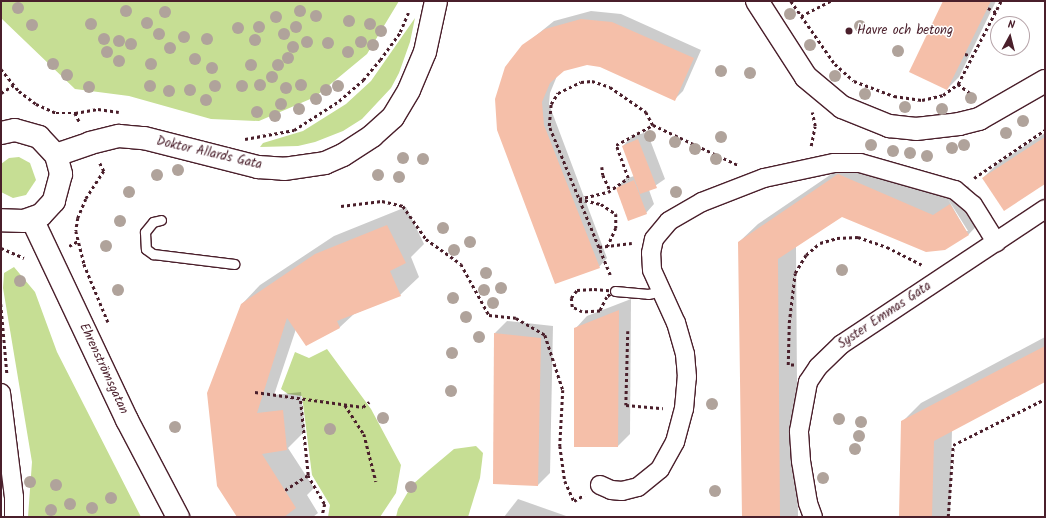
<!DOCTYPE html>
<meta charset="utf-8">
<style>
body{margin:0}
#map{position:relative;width:1046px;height:518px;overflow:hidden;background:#fff;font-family:Kalam,sans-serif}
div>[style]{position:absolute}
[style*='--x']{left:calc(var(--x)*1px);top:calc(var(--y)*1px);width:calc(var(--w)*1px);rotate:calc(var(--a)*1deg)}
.green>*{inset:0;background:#c6de94}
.shadow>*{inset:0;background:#0003}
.building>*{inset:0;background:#f5bfa9}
.path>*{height:2.5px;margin-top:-1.25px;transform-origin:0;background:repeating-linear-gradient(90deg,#4a1f2b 0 3px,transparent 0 6px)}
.roads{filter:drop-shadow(1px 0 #4a1f2b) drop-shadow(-1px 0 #4a1f2b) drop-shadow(0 1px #4a1f2b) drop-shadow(0 -1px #4a1f2b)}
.lane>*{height:9px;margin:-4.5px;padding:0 4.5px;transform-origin:4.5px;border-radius:4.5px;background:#fff}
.street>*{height:18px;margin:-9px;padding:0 9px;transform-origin:9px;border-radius:9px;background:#fff}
.secondary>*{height:22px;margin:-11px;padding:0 11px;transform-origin:11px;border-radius:11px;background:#fff}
.trees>*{width:12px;height:12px;margin:-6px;border-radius:50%;background:#b0a39b}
.dots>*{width:11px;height:11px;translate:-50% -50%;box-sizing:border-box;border:2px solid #fff;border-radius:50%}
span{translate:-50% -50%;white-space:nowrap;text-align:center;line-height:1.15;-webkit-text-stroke:3px #fff;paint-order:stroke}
.poi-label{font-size:13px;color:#4a1f2b}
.left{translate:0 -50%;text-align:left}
.street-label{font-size:13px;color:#4a1f2b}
.frame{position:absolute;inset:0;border:2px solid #4a1f2b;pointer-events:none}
.north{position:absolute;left:990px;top:16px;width:40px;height:40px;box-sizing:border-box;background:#fff;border:1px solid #b7a5aa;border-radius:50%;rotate:7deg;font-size:11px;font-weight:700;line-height:16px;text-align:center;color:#4a1f2b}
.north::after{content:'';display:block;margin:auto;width:14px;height:18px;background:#4a1f2b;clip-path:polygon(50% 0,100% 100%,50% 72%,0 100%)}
</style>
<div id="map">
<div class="green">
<div style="clip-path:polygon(1px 1px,399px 1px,367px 54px,315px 97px,259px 121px,211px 119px,129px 96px,75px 89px,1px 18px)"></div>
<div style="clip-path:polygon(415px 18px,410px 42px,399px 73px,391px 88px,362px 119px,343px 131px,315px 142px,298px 146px,260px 147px,263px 143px,303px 131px,346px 104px,371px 81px)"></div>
<div style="clip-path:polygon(19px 157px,30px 163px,36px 180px,26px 195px,13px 198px,1px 192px,1px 164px,9px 158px)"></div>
<div style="clip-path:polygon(14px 267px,35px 292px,57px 352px,141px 517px,28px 517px,32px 462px,3px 288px,4px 273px)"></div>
<div style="clip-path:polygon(327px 349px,371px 409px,401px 465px,396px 493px,380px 517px,328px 517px,330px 505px,312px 475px,302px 396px,288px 394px,281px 389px,295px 352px,309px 358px)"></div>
<div style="clip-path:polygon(476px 446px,483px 453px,480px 478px,468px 517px,396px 517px,398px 509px,412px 485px,429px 470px,454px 449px)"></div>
</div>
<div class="shadow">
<div style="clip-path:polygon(944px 1px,996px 1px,959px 77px,947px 89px)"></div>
<div style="clip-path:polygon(591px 11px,621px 14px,701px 50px,683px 91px,675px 99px,600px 66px,587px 64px,564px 70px,557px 76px,550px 93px,549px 104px,607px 258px,599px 267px,556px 283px,523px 46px,554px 21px)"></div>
<div style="clip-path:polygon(647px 132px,665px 179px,649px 190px,654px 204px,646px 213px,617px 188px,625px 179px,634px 176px,623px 146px,631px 137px)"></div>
<div style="clip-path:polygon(1045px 133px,1045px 183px,983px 178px,998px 163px)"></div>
<div style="clip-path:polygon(evenodd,858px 156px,952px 197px,968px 186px,987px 215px,969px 234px,945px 249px,842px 215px,796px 246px,798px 517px,743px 517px,739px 242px,758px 224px,858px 156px,948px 199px,968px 231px,966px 231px,948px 199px)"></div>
<div style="clip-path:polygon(406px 207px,424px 244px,411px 257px,419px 277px,400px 295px,354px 314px,340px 327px,306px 345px,296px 329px,274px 395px,301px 392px,305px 431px,288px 448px,314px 488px,307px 495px,318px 513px,313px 517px,238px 517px,242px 304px,260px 285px,334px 236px)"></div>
<div style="clip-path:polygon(631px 299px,630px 434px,618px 446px,575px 329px,587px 316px)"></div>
<div style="clip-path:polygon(507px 321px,553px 326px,550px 473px,538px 485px,495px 333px)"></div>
<div style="clip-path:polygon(1045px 337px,1045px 381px,952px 430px,950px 517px,900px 517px,902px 422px,921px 403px)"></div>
<div style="clip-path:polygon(518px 499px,569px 517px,504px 517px)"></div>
</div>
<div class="building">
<div style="clip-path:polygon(943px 1px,991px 1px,947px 90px,909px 72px)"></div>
<div style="clip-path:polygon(581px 19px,612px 22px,694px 58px,675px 101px,600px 67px,587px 65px,564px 71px,550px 83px,542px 102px,544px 125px,600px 268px,555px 284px,497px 130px,495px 99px,505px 67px,522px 45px,545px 29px)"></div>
<div style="clip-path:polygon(1045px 137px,1045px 184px,1004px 211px,982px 178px)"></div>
<div style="clip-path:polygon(638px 139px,657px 188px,640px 194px,622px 146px)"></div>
<div style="clip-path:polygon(838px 174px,933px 215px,950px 204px,969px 235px,945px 250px,926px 252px,842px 217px,778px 259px,780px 517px,742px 517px,738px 242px)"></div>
<div style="clip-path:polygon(634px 180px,647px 214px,628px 221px,616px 188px)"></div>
<div style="clip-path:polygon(387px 225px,406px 263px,390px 271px,401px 296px,337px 321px,340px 328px,306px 346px,287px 318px,257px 413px,283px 410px,287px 450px,262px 454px,296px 508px,284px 517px,237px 517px,217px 486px,207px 393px,241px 304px,315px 254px)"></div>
<div style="clip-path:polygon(619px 310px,618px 447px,574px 447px,574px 328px)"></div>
<div style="clip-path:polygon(494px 333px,541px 338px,538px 486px,493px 484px)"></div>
<div style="clip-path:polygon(1045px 346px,1045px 382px,934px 441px,932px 517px,899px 517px,901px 421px)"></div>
</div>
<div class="path">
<div style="--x:791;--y:1;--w:77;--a:55.1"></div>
<div style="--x:835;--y:64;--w:25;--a:42"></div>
<div style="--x:854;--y:81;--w:43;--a:20.6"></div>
<div style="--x:894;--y:96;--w:28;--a:8"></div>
<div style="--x:922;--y:100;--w:22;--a:-13"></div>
<div style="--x:943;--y:95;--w:19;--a:-36"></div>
<div style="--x:958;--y:84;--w:93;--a:-62.6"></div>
<div style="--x:988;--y:8;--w:9;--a:27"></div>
<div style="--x:801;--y:16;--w:34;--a:-27"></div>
<div style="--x:965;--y:54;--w:7;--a:16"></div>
<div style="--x:1;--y:69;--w:28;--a:51"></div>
<div style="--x:19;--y:91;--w:21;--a:37"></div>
<div style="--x:36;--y:104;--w:22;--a:24"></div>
<div style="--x:56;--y:113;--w:19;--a:0"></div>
<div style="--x:75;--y:113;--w:11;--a:63"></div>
<div style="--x:958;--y:84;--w:20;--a:37"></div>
<div style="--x:1;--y:93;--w:15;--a:-32"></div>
<div style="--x:75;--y:113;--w:23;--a:-10"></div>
<div style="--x:98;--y:109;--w:21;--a:8"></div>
<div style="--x:245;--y:139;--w:50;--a:-10.4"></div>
<div style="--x:294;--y:130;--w:54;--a:-32.8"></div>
<div style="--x:339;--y:101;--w:32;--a:-41"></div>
<div style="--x:363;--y:80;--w:26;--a:-50"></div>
<div style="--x:380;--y:60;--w:34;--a:-54"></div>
<div style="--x:400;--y:32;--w:21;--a:-67"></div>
<div style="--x:811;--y:146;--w:20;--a:-79"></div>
<div style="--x:815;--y:126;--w:14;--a:-102"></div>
<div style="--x:100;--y:163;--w:9;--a:63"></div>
<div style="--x:104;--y:171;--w:33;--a:123"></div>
<div style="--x:86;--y:199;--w:21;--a:113"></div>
<div style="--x:78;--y:218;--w:13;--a:99"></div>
<div style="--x:76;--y:231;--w:34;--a:76"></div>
<div style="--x:84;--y:264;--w:63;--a:67.5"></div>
<div style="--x:602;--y:167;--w:8;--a:83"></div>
<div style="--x:603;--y:175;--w:17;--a:65"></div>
<div style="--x:974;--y:178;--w:86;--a:-34.1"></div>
<div style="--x:579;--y:199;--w:30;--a:-14"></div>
<div style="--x:608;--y:192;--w:24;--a:-35"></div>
<div style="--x:628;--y:178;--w:35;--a:-110"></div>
<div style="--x:616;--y:145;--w:42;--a:-28.4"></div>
<div style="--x:579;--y:199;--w:23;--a:13"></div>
<div style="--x:601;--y:204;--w:18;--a:34"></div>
<div style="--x:616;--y:214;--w:14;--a:90"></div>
<div style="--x:616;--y:228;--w:20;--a:114"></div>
<div style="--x:341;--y:206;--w:41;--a:-7"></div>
<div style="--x:382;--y:201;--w:22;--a:13"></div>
<div style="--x:403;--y:206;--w:40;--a:55.1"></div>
<div style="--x:426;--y:239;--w:43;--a:35.5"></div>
<div style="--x:461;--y:264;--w:58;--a:61.2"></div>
<div style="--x:489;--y:315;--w:27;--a:6"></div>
<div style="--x:516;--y:318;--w:34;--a:30"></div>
<div style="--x:545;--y:335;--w:58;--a:71.9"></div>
<div style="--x:563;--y:390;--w:56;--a:93.1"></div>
<div style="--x:560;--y:446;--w:35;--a:82"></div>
<div style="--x:565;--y:481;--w:22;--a:66"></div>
<div style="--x:574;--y:501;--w:12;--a:-31"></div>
<div style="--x:69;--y:246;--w:10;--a:-29"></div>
<div style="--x:599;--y:247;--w:33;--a:-7"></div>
<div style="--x:1;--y:248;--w:25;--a:23"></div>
<div style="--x:610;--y:275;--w:161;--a:-112.3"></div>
<div style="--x:549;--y:126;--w:22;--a:-85"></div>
<div style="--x:551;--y:104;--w:13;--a:-58"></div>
<div style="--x:558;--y:93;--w:25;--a:-26"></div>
<div style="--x:581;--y:82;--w:11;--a:-5"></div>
<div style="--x:592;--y:81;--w:19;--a:18"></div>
<div style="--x:610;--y:87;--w:44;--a:34.8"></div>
<div style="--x:646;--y:112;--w:15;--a:62"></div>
<div style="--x:653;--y:125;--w:94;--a:25.2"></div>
<div style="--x:594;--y:289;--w:21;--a:5"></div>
<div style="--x:615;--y:291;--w:10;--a:143"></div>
<div style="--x:607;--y:297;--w:16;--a:117"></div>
<div style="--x:600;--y:311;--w:18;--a:177"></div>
<div style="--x:582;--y:312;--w:11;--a:-153"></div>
<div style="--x:572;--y:307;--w:9;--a:-96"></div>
<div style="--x:571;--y:298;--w:10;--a:-53"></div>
<div style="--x:577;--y:290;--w:17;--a:-3"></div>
<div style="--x:1;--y:304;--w:69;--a:85"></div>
<div style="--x:628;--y:331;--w:74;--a:91.5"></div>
<div style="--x:626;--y:405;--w:37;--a:5"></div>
<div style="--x:794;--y:365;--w:6;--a:180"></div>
<div style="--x:788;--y:365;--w:42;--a:-88.6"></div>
<div style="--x:789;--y:323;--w:50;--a:-83.2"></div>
<div style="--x:795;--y:273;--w:21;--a:-59"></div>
<div style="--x:806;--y:255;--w:18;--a:-41"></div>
<div style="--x:820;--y:243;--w:18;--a:-16"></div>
<div style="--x:837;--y:238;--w:21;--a:-3"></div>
<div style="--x:858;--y:237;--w:31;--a:19"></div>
<div style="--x:887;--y:247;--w:39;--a:27"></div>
<div style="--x:255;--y:392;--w:109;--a:7.9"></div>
<div style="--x:363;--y:407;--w:8;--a:-40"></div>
<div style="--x:345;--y:405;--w:35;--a:57"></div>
<div style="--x:364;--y:434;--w:49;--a:75.7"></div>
<div style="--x:308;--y:475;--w:34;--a:60"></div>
<div style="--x:325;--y:504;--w:13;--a:103"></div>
<div style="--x:285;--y:490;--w:27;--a:-33"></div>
<div style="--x:308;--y:475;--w:77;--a:-95.9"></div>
<div style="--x:948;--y:517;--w:72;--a:-86"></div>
<div style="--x:953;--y:445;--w:103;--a:-26.6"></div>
</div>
<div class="roads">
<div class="lane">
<div style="--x:161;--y:220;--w:8;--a:166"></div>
<div style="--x:153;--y:222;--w:13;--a:129"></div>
<div style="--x:145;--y:232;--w:17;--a:87"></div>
<div style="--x:146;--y:249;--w:9;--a:36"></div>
<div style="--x:153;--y:254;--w:82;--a:7"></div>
<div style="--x:615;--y:291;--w:33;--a:5"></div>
<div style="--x:648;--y:294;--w:14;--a:-12"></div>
</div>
<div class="street">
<div style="--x:1;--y:393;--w:105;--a:82.9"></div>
<div style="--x:14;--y:497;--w:20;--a:90"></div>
<div style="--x:600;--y:485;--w:12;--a:24"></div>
<div style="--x:611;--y:490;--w:11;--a:5"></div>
<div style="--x:622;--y:491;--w:16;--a:-14"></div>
<div style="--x:638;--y:487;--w:28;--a:-39"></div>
<div style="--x:660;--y:469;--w:31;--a:-61"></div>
<div style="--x:675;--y:442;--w:34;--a:-75"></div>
<div style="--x:684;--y:409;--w:32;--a:-85"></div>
<div style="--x:687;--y:377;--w:23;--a:-95"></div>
<div style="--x:685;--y:354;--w:32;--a:-106"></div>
<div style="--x:676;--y:323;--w:58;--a:-114.4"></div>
<div style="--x:652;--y:270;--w:17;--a:-93"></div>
<div style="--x:651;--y:253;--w:14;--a:-78"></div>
<div style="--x:654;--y:239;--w:23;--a:-50"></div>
<div style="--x:669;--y:221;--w:38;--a:-30"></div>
<div style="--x:702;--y:202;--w:66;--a:-21.2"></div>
<div style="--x:764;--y:178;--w:72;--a:-12.1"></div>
<div style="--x:834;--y:163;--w:26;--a:0"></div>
<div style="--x:860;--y:163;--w:99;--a:15.9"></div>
<div style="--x:955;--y:190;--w:23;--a:40"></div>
<div style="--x:973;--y:205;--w:44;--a:58.1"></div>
<div style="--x:813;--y:517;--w:15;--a:-110"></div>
<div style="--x:808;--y:503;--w:43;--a:-99.5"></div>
<div style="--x:801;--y:461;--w:30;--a:-94"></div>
<div style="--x:799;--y:431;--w:50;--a:-79.6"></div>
<div style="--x:808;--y:382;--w:18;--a:-56"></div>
<div style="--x:818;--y:367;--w:33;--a:-44"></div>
<div style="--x:842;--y:344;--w:244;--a:-33.6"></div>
</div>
<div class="secondary">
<div style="--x:757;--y:1;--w:90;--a:57.2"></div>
<div style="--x:806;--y:77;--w:47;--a:39.8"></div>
<div style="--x:842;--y:107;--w:51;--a:22"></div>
<div style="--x:889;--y:126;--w:27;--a:6"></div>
<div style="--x:916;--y:129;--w:43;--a:-6.6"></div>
<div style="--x:959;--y:124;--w:21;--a:-14"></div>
<div style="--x:979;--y:119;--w:76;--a:-29.9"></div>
<div style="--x:1;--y:133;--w:14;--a:-12"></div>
<div style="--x:15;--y:130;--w:25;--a:16"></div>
<div style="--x:39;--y:137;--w:25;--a:47"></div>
<div style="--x:56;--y:155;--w:20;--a:75"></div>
<div style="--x:61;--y:174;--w:28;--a:105"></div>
<div style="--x:54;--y:201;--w:19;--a:133"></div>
<div style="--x:41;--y:215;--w:18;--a:161"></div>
<div style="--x:24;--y:221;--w:23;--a:-178"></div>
<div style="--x:56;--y:155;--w:36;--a:-19"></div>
<div style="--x:90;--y:143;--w:30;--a:-14"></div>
<div style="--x:119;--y:136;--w:25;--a:5"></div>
<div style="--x:144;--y:138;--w:118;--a:14.3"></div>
<div style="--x:258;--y:167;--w:26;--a:4"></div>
<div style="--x:284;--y:169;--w:41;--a:-8.3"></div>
<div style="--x:325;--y:163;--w:20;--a:-24"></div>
<div style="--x:343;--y:155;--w:35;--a:-33"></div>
<div style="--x:372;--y:136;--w:28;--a:-42"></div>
<div style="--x:393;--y:117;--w:31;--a:-59"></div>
<div style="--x:409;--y:90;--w:41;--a:-67.2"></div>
<div style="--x:425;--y:52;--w:52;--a:-77.8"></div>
<div style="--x:32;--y:219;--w:222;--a:64.7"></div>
<div style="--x:127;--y:420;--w:110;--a:62.3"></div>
</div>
</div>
<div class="trees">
<div style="left:18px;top:8px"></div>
<div style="left:126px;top:11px"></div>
<div style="left:300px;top:11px"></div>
<div style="left:165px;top:12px"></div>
<div style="left:790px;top:14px"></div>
<div style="left:316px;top:16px"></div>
<div style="left:276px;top:17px"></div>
<div style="left:349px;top:21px"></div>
<div style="left:147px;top:23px"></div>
<div style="left:91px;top:24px"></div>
<div style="left:370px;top:24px"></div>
<div style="left:32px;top:25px"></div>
<div style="left:860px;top:26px"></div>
<div style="left:259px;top:27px"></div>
<div style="left:296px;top:27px"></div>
<div style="left:238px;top:28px"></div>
<div style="left:381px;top:31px"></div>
<div style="left:159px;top:34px"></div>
<div style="left:284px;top:34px"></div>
<div style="left:184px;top:37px"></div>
<div style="left:104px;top:39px"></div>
<div style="left:207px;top:39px"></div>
<div style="left:255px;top:40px"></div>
<div style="left:119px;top:41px"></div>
<div style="left:307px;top:42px"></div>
<div style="left:361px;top:42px"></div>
<div style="left:328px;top:43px"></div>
<div style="left:131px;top:44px"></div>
<div style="left:373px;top:45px"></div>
<div style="left:810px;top:45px"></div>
<div style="left:293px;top:47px"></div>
<div style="left:170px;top:48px"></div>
<div style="left:898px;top:51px"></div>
<div style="left:107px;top:52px"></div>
<div style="left:348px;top:52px"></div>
<div style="left:288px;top:58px"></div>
<div style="left:195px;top:59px"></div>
<div style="left:119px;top:61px"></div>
<div style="left:53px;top:64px"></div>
<div style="left:151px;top:64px"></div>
<div style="left:251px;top:65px"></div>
<div style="left:278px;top:65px"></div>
<div style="left:212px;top:68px"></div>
<div style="left:721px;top:71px"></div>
<div style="left:750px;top:73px"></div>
<div style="left:67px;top:75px"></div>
<div style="left:835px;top:76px"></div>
<div style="left:272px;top:77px"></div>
<div style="left:260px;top:85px"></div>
<div style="left:301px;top:85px"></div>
<div style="left:150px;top:86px"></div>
<div style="left:215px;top:86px"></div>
<div style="left:242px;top:86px"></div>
<div style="left:338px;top:86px"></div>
<div style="left:89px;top:87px"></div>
<div style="left:286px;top:88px"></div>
<div style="left:190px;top:90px"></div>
<div style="left:326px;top:90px"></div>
<div style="left:169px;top:91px"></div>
<div style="left:865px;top:94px"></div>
<div style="left:971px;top:98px"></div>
<div style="left:316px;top:99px"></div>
<div style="left:206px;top:100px"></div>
<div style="left:281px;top:104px"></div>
<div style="left:905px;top:107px"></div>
<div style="left:299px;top:109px"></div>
<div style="left:942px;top:109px"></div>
<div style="left:257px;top:112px"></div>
<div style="left:275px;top:116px"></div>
<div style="left:1023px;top:121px"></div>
<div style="left:1006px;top:133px"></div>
<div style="left:650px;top:136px"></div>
<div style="left:721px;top:137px"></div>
<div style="left:675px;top:142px"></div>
<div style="left:871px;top:145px"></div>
<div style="left:964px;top:145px"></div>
<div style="left:952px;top:148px"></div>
<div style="left:695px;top:149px"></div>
<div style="left:893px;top:151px"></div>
<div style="left:910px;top:153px"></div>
<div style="left:927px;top:156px"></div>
<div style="left:403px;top:158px"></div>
<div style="left:423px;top:159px"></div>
<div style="left:716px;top:159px"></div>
<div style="left:178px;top:170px"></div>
<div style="left:157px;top:175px"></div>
<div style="left:378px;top:175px"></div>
<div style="left:399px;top:177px"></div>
<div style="left:129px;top:192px"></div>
<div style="left:676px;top:192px"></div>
<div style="left:120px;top:221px"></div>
<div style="left:443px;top:228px"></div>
<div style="left:470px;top:242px"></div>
<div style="left:106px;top:246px"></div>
<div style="left:454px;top:250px"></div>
<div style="left:842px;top:270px"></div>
<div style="left:486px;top:273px"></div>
<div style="left:20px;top:281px"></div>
<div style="left:501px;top:288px"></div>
<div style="left:118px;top:290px"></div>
<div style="left:484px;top:290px"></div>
<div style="left:453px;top:298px"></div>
<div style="left:493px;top:303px"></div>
<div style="left:466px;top:317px"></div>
<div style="left:479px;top:337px"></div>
<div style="left:452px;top:353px"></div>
<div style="left:451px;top:391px"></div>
<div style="left:712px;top:404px"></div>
<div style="left:383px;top:418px"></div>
<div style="left:839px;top:419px"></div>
<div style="left:861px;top:422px"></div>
<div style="left:175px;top:427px"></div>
<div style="left:330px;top:429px"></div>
<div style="left:859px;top:436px"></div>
<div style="left:855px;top:449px"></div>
<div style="left:823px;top:478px"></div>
<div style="left:30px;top:482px"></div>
<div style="left:56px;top:485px"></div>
<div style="left:411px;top:487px"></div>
<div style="left:715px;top:491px"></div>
<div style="left:111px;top:498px"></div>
<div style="left:70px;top:504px"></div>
<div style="left:92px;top:508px"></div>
<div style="left:51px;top:510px"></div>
</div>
<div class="dots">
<div style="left:849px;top:31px;background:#4a1f2b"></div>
</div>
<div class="poi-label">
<span class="left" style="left:857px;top:31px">Havre och betong</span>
</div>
<div class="street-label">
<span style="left:209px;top:154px;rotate:13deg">Doktor Allards Gata</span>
<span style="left:885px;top:316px;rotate:-34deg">Syster Emmas Gata</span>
<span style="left:103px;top:369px;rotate:65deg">Ehrenströmsgatan</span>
</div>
<div class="frame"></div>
<div class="north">N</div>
</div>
